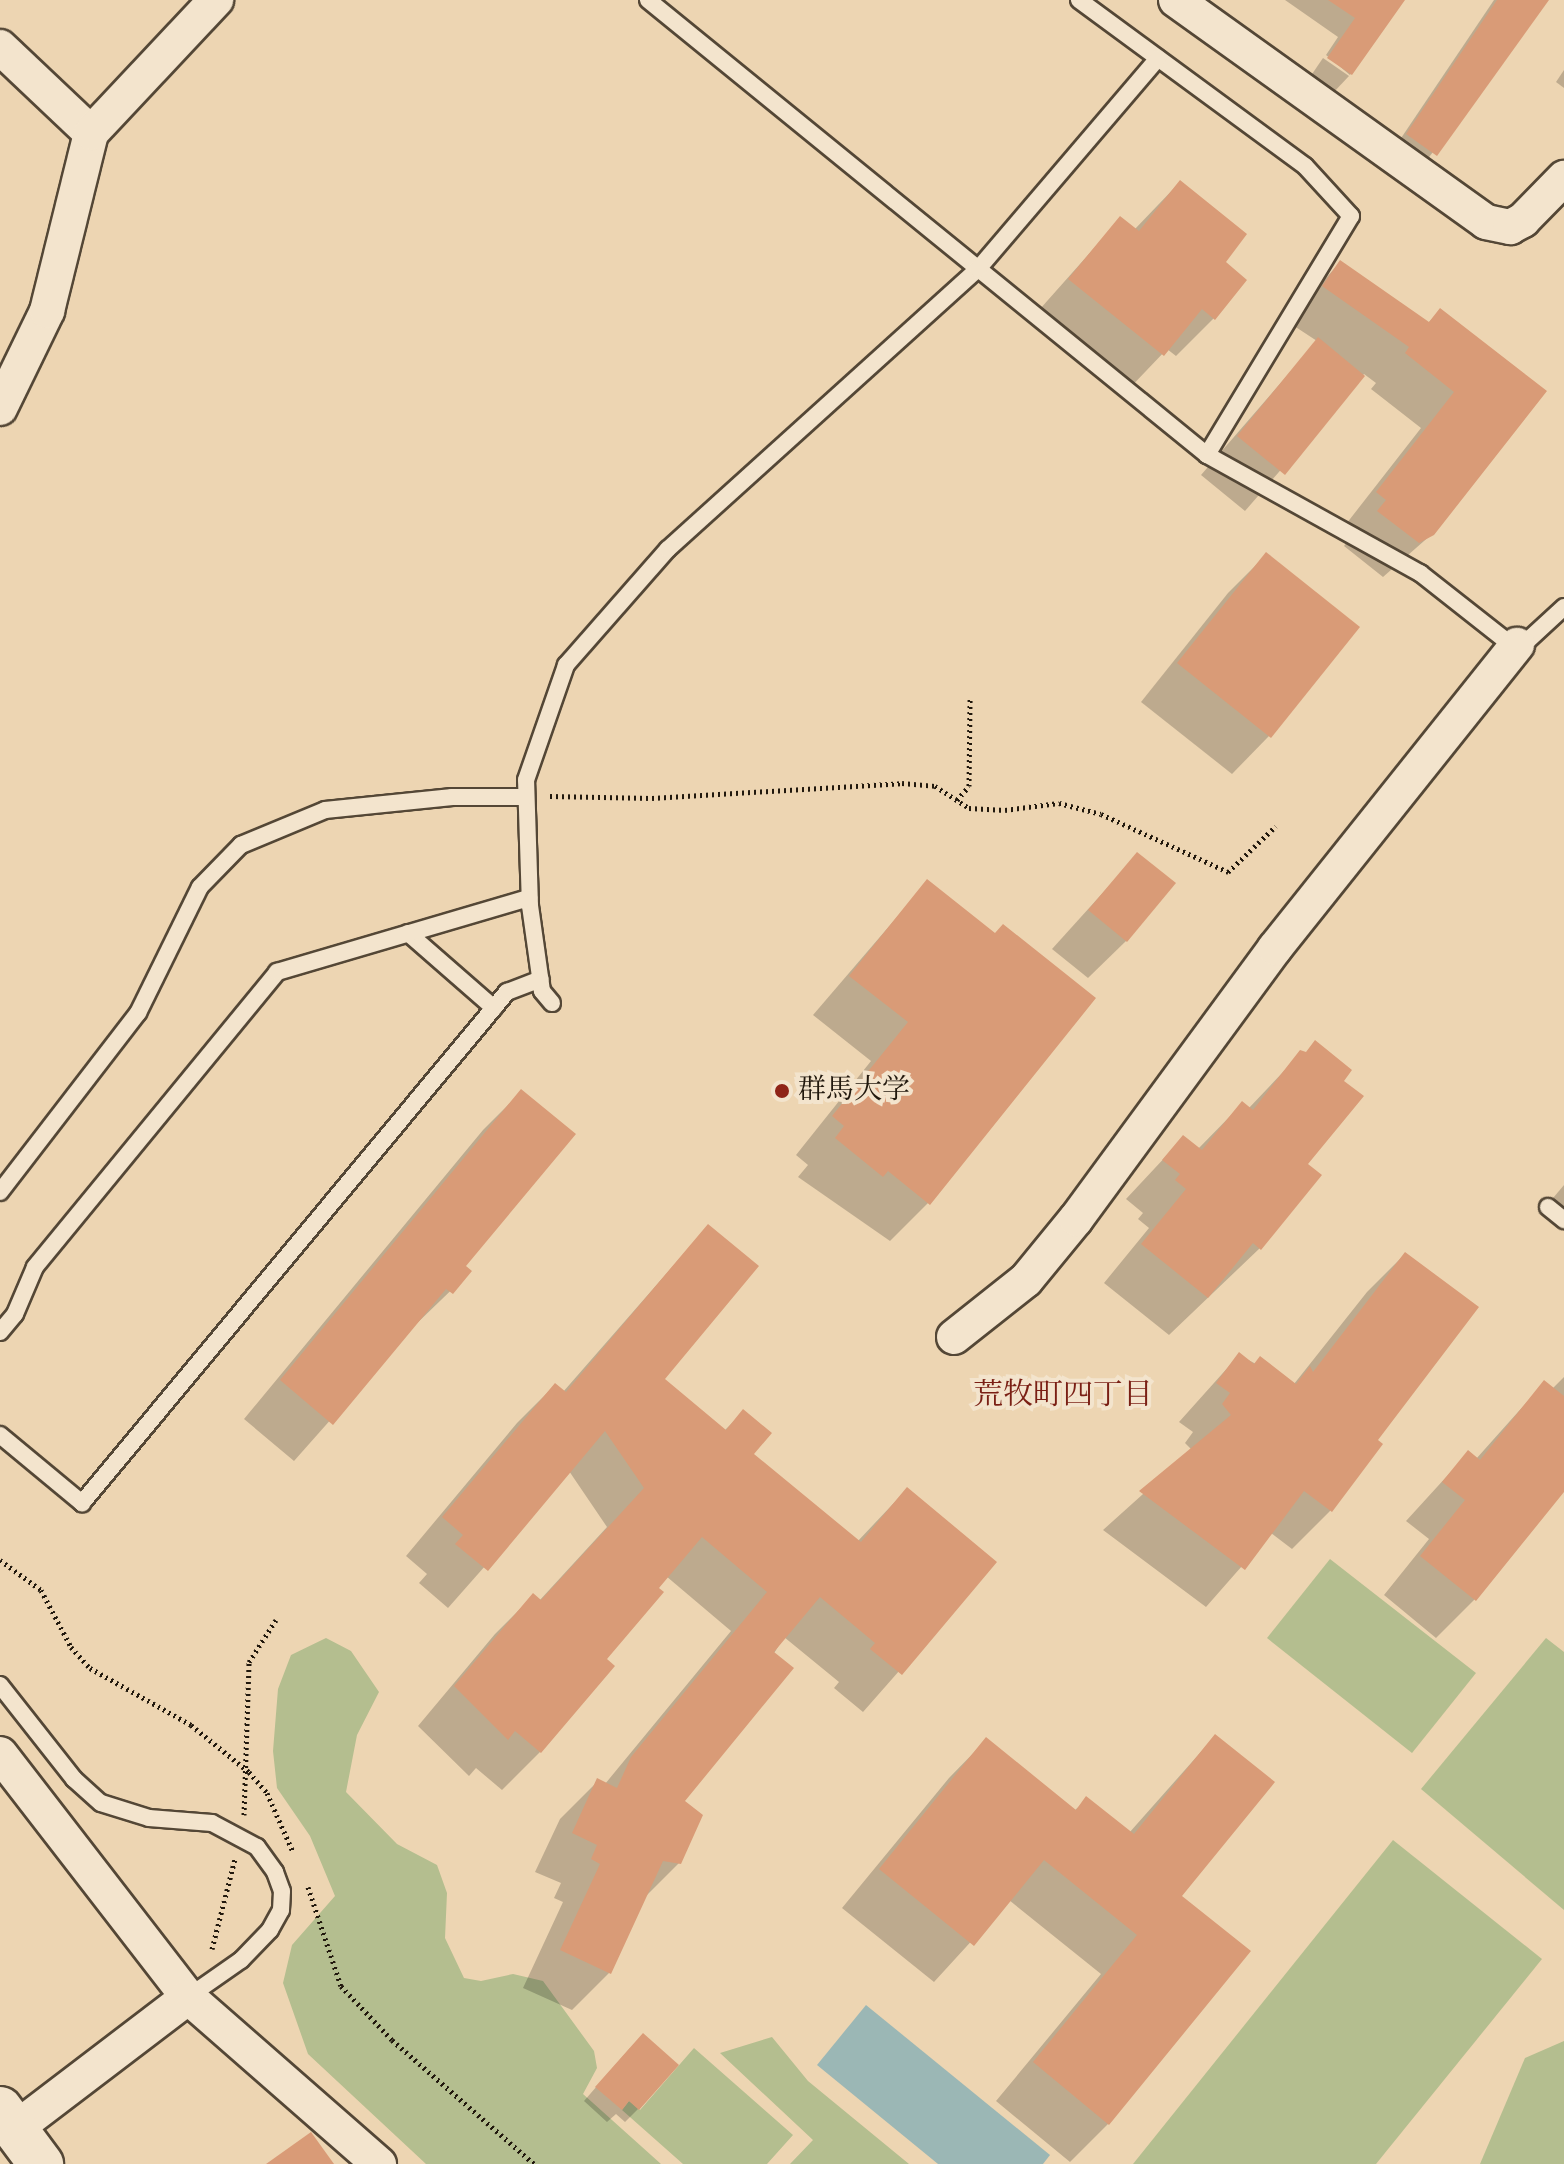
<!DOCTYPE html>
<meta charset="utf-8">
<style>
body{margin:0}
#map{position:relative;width:1564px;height:2164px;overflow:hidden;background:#edd5b2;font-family:"IM FELL English","Noto Serif JP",serif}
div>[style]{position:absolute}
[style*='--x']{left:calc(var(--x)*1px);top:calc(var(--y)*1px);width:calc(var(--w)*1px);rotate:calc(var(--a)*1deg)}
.green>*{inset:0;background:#b4be8f}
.water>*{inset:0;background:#9bb7b5}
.shadow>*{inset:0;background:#0003}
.building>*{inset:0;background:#d99b77}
.path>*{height:5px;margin-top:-2.5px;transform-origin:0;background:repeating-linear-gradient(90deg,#21180d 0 2px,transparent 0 6px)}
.roads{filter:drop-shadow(2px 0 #544736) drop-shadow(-2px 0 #544736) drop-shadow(0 2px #544736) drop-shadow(0 -2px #544736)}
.lane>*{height:16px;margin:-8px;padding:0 8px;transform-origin:8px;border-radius:8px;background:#f3e4cd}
.street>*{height:34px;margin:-17px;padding:0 17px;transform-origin:17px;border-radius:17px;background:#f3e4cd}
.secondary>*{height:44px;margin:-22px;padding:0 22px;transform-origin:22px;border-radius:22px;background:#f3e4cd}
.dots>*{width:22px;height:22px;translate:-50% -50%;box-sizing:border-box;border:4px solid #f3e4cd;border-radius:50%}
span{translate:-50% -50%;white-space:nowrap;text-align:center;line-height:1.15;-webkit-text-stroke:8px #f3e4cd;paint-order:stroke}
.poi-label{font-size:28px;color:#21180d}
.left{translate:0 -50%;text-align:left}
.neighbourhood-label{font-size:30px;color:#7a1f14}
</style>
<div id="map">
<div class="green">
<div style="clip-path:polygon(1330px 1559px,1476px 1673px,1412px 1753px,1267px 1638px)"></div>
<div style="clip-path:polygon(326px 1638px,351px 1651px,379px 1692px,357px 1735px,346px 1792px,397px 1844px,437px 1865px,447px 1893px,445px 1938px,464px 1978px,481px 1981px,513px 1974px,543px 1981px,594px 2051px,597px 2068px,583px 2094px,661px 2164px,426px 2164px,308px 2054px,283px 1983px,292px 1945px,335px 1896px,310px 1836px,277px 1788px,273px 1751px,278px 1689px,291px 1655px)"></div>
<div style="clip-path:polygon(1546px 1638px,1564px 1652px,1564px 1910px,1421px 1789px)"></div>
<div style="clip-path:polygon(1393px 1840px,1542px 1959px,1376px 2164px,1133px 2164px)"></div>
<div style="clip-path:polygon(772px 2037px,808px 2081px,909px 2164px,790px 2164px,813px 2140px,720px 2053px)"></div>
<div style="clip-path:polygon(1564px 2041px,1564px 2164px,1480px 2164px,1525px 2058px)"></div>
<div style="clip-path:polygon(694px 2048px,793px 2135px,767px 2164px,683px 2164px,622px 2110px,629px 2101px,640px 2110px)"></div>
</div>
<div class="water">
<div style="clip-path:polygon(866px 2005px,1050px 2155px,1043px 2164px,938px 2164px,817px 2065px)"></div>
</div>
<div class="shadow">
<div style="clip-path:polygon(1285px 0,1403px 0,1350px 75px,1326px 55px,1338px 37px)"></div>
<div style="clip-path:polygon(1494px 0,1546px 0,1418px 172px,1391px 153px)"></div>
<div style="clip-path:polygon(1323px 58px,1349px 76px,1333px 93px,1310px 77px)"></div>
<div style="clip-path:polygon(1564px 70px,1564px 88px,1556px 82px)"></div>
<div style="clip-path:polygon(1180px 182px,1223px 262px,1214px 318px,1176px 356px,1167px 349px,1125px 393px,1032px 318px,1120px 219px,1134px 230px)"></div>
<div style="clip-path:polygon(1340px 262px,1428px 323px,1441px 310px,1544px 391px,1432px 534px,1383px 577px,1344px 546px,1352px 535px,1343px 528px,1421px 428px,1371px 389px,1376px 383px,1364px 374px,1245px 511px,1201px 475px,1317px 341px,1288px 322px)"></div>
<div style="clip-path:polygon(1266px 555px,1269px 736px,1232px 774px,1141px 702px,1228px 593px)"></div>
<div style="clip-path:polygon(1137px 855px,1126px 941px,1088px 978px,1052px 949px)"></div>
<div style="clip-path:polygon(927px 882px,994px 935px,928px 1203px,890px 1241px,798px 1177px,808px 1165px,796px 1155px,871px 1061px,813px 1015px)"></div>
<div style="clip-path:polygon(1301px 1053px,1341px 1081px,1306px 1165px,1260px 1248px,1169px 1335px,1104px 1283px,1149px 1228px,1138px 1219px,1143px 1213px,1126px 1199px,1183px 1138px,1197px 1150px,1242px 1104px,1248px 1109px)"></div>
<div style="clip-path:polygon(521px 1092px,463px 1266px,470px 1272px,411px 1329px,294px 1461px,244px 1419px,483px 1130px)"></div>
<div style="clip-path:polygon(1564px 1185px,1564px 1217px,1548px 1204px)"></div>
<div style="clip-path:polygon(708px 1226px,662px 1379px,724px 1431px,744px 1411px,751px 1454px,857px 1542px,907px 1489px,995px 1562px,863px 1712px,834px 1688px,839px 1682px,784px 1637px,683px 1801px,679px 1863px,644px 1898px,610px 1972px,572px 2010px,523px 1988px,563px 1902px,554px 1898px,561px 1883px,535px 1872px,560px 1819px,598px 1781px,605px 1784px,731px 1631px,666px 1576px,540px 1752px,502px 1790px,476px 1768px,469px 1776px,418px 1726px,495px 1634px,533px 1596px,539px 1601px,607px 1527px,569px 1471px,448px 1608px,419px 1583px,427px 1574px,406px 1556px,517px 1423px,555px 1385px,563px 1392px)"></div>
<div style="clip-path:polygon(1405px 1254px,1375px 1440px,1330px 1511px,1292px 1549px,1271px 1533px,1206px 1607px,1103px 1530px,1192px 1450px,1185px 1443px,1193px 1432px,1179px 1422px,1239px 1355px,1294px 1384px,1367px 1292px)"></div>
<div style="clip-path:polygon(1564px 1377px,1564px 1489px,1474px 1600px,1436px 1638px,1384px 1595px,1429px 1539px,1406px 1521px,1468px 1453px,1476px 1459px,1544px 1383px,1552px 1389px)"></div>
<div style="clip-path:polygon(1215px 1736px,1179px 1896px,1108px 2124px,1070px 2162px,996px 2101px,1101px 1974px,1009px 1900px,934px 1982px,842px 1908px,949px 1778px,986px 1740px,1074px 1811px,1087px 1799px,1129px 1833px)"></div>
<div style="clip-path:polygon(630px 2048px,638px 2109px,625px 2122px,616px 2114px,607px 2122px,584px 2101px)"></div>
</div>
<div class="building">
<div style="clip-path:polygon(1328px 0,1405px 0,1352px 75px,1327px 58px,1355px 18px)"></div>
<div style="clip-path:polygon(1497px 0,1549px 0,1437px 156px,1406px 134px)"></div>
<div style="clip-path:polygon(1180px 180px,1247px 234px,1226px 262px,1247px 280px,1215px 320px,1202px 309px,1164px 356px,1068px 279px,1120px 216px,1139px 231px)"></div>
<div style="clip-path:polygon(1340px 260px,1429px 322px,1440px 308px,1547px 391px,1434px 535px,1419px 543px,1377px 511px,1386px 500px,1376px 492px,1454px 392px,1405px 353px,1409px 347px,1322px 286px)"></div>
<div style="clip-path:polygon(1318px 337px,1365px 376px,1285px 475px,1237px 436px)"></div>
<div style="clip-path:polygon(1266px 552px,1360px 627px,1271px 738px,1177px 663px)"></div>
<div style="clip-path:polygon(1137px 852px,1176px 883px,1127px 942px,1088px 910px)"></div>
<div style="clip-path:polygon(927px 879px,995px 933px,1003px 924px,1096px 998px,930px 1205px,888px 1171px,883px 1177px,835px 1138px,844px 1126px,832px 1116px,908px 1022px,849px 976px)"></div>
<div style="clip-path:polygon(1315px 1040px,1352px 1070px,1344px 1081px,1364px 1096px,1308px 1164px,1322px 1175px,1261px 1250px,1253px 1243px,1208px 1298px,1141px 1244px,1186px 1189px,1175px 1180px,1180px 1174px,1162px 1160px,1183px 1135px,1202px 1150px,1242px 1101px,1253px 1110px,1300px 1050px,1306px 1052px)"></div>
<div style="clip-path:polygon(521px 1089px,576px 1134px,466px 1266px,472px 1271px,453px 1294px,446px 1289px,333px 1425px,280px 1380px)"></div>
<div style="clip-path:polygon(708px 1224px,759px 1266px,665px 1379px,726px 1430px,743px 1409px,772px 1433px,754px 1454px,861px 1542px,907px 1487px,997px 1562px,902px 1675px,870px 1649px,875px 1643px,820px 1597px,774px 1652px,794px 1668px,685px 1801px,703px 1815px,681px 1864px,663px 1861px,611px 1974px,560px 1950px,600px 1864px,591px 1859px,597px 1845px,572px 1833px,597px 1778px,617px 1788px,631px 1757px,767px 1592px,702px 1537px,659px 1588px,664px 1592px,607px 1659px,615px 1666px,541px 1753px,515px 1731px,508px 1740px,454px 1686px,533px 1593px,541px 1600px,644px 1488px,605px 1431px,488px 1571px,455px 1544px,463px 1535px,442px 1517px,555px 1383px,566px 1392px)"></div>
<div style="clip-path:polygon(1405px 1252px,1479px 1307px,1378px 1440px,1383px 1444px,1332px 1512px,1304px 1491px,1245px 1570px,1139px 1491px,1231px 1415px,1222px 1404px,1230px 1393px,1216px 1383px,1239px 1352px,1254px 1364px,1260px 1356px,1296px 1384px,1310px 1366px,1313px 1372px)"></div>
<div style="clip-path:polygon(1544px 1380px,1564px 1396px,1564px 1492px,1476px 1601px,1420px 1556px,1465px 1500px,1442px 1482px,1468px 1450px,1480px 1460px)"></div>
<div style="clip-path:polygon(1215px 1734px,1275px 1782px,1182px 1896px,1251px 1951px,1109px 2125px,1033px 2062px,1137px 1935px,1044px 1860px,974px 1946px,879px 1869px,986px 1737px,1076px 1810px,1086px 1796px,1134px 1834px)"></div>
<div style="clip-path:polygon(643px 2033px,679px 2065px,639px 2110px,629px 2101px,622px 2110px,595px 2087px)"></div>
<div style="clip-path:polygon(311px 2132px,334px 2164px,266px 2164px)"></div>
</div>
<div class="path">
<div style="--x:550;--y:796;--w:102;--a:1.1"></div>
<div style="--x:652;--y:798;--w:250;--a:-3.4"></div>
<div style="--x:902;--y:783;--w:33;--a:5"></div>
<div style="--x:935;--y:786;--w:40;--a:32.9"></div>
<div style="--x:969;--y:808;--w:36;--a:3"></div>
<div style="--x:1005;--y:810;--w:54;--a:-7.4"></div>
<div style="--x:1059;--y:803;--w:43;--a:14.7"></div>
<div style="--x:1101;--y:814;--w:140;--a:24.5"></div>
<div style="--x:1228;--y:872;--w:66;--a:-43.8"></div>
<div style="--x:957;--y:800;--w:18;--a:-49"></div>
<div style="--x:969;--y:786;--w:87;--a:-89.3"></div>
<div style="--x:0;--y:1560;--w:51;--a:36.2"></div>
<div style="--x:41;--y:1590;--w:64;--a:62.2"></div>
<div style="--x:71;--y:1647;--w:28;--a:48"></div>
<div style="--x:90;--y:1668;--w:116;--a:29.4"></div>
<div style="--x:191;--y:1725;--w:75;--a:39"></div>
<div style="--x:249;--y:1772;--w:28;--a:49"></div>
<div style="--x:267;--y:1793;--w:64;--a:66.2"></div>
<div style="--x:244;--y:1815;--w:153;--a:-88.1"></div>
<div style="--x:249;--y:1662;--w:50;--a:-57.3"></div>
<div style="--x:308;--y:1887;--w:104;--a:71.6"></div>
<div style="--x:341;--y:1986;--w:74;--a:46.6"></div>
<div style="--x:392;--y:2040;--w:189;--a:41.1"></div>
<div style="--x:212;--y:1949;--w:93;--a:-75.7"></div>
</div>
<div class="roads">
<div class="lane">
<div style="--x:648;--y:0;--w:721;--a:39.14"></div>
<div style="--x:1207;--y:455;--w:244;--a:29"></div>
<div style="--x:1420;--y:573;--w:113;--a:38.2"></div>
<div style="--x:1509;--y:643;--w:16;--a:0"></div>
<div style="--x:1525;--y:643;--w:53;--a:-42.7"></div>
<div style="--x:1079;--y:0;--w:280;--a:36.3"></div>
<div style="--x:1305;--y:166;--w:68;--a:47.4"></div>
<div style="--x:1351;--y:216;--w:279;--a:121.1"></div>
<div style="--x:408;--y:933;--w:114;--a:41.1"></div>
<div style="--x:552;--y:1003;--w:16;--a:-130"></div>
<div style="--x:542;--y:991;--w:86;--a:-98"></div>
<div style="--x:530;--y:906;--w:126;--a:-91.8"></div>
<div style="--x:526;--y:780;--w:122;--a:-70.8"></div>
<div style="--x:566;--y:665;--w:154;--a:-48.7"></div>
<div style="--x:668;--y:549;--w:418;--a:-42.1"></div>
<div style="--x:978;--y:269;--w:277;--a:-49.5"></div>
<div style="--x:0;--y:1192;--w:226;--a:-52.4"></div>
<div style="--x:138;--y:1013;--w:140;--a:-63.8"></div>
<div style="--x:200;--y:887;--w:59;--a:-45.7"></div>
<div style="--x:241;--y:845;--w:91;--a:-22.6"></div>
<div style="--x:325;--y:810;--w:128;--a:-5.8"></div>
<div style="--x:452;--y:797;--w:73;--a:0"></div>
<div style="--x:1548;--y:1207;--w:21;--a:39"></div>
<div style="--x:0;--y:1332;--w:23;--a:-50"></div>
<div style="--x:15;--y:1314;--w:51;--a:-66.9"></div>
<div style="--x:35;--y:1267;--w:382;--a:-50.6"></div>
<div style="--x:277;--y:972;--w:263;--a:-16.4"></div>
<div style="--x:0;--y:1435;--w:107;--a:39.7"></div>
<div style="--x:82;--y:1503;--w:665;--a:-50.25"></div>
<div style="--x:507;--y:992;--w:36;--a:-21"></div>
<div style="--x:0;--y:1685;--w:120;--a:51.8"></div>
<div style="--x:74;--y:1779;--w:36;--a:42"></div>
<div style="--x:101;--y:1803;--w:50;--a:17.4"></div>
<div style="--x:149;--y:1818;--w:63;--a:4.5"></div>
<div style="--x:212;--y:1823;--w:51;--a:28.1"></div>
<div style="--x:257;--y:1847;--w:31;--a:54"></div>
<div style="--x:275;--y:1872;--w:20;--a:70"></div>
<div style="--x:282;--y:1891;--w:19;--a:93"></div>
<div style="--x:281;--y:1910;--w:23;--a:119"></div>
<div style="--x:270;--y:1930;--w:42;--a:134"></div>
<div style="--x:241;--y:1960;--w:65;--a:145.1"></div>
</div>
<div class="street">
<div style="--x:1176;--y:0;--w:381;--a:35.6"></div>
<div style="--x:1486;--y:222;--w:25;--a:12"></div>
<div style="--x:1510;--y:227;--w:15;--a:-28"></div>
<div style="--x:1523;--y:220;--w:59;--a:-45.7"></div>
<div style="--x:0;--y:47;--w:125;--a:43.4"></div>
<div style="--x:0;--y:408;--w:108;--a:-64.1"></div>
<div style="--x:47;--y:311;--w:183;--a:-76.1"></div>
<div style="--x:91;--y:133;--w:183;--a:-46.8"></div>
<div style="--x:954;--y:1337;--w:92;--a:-38.4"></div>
<div style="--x:1026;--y:1280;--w:79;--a:-50.7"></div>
<div style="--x:1076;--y:1219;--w:336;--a:-53.7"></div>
<div style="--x:1275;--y:948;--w:388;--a:-51.4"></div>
<div style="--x:0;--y:1754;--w:307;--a:52.3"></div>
<div style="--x:188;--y:1997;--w:254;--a:41.2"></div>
<div style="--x:15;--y:2129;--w:218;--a:-37.3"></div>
</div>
<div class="secondary">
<div style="--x:0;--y:2109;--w:69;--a:53.3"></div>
</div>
</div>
<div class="dots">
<div style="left:782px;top:1091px;background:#8f2418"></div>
</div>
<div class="poi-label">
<span class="left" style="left:798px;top:1091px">群馬大学</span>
</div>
<div class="neighbourhood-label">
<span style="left:1063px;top:1396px">荒牧町四丁目</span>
</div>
</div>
